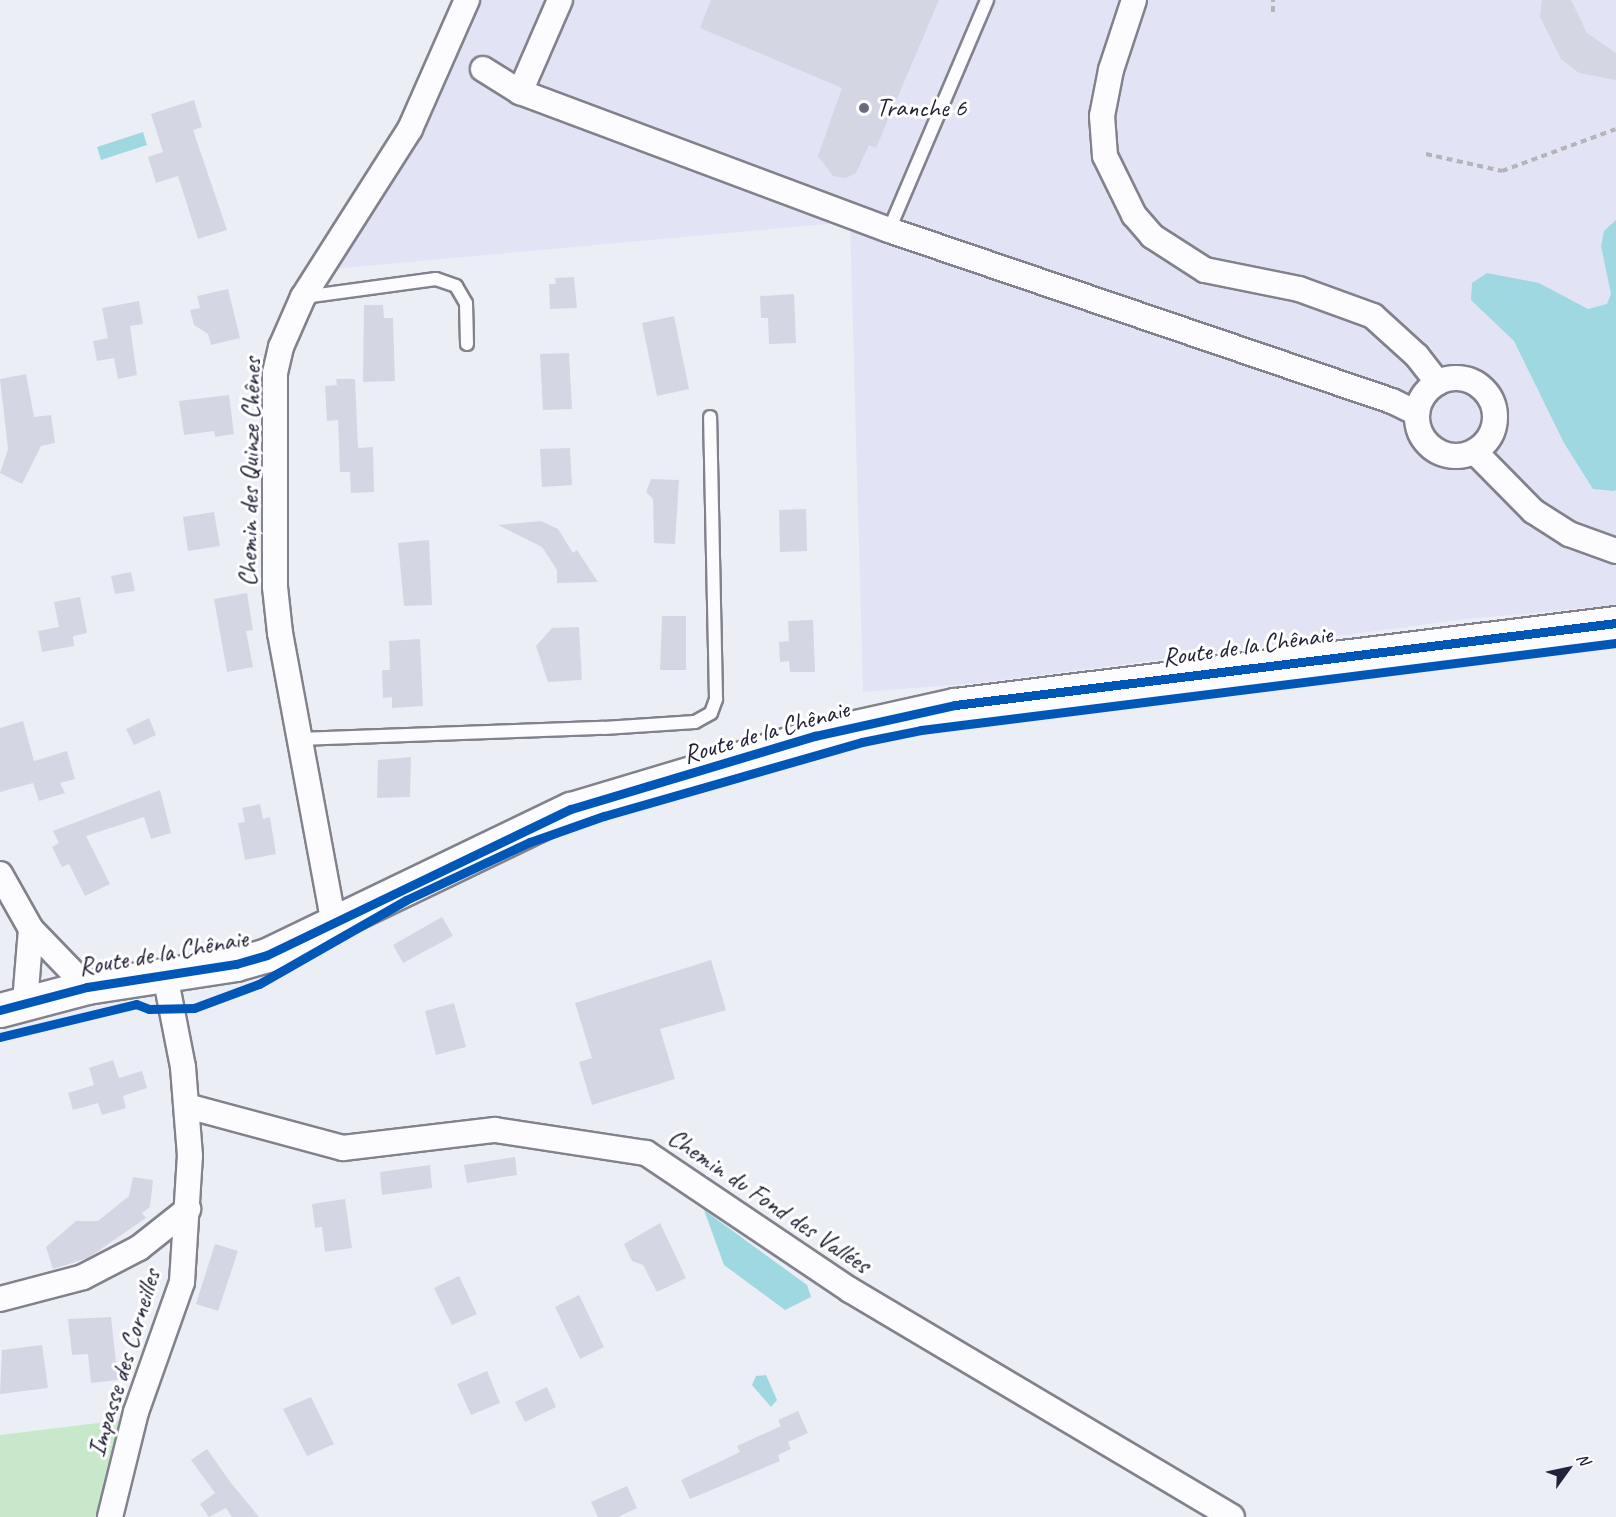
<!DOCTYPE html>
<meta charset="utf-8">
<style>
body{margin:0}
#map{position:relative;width:1616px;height:1517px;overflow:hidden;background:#eceef6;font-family:Caveat,sans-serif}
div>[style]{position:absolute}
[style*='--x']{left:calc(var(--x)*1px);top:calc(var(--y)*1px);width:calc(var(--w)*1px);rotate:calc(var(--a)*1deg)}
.built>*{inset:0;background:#e2e4f5}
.green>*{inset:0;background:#c8e8cb}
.water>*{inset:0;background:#9fd8e0}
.building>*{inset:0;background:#d4d6e4}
.path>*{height:4px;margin-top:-2px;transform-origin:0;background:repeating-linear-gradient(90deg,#b4b4b9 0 6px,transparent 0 10.5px)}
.roads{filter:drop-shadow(2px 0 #81828b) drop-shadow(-2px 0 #81828b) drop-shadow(0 2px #81828b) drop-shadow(0 -2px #81828b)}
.lane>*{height:12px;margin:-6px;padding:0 6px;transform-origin:6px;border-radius:6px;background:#fcfcfe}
.street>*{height:24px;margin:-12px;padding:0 12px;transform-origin:12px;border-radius:12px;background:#fcfcfe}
.street>.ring{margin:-12px;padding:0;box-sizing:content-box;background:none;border:24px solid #fcfcfe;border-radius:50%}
.secondary>*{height:33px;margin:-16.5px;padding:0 16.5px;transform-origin:16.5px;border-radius:16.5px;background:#fcfcfe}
.cycleway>*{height:9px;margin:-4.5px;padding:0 4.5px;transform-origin:4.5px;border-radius:4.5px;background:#0057b8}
.dots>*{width:16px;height:16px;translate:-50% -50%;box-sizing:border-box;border:3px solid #fff;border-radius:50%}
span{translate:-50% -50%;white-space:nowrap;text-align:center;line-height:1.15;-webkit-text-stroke:6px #fff;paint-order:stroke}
.poi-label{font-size:26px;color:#22223b}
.left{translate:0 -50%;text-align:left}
.street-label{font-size:26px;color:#22223b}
.north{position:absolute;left:1538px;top:1439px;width:60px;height:60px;-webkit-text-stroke:4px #fff;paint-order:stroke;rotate:57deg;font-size:16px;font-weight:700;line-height:24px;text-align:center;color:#22223b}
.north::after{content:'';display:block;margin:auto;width:21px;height:27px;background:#22223b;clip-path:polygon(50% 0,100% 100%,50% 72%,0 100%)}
</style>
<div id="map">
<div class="built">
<div style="clip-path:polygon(476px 0,1616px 0,1616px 605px,1467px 619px,980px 683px,863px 692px,850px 222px,333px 269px)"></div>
</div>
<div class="green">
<div style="clip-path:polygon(123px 1420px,100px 1517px,0 1517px,0 1435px)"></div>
</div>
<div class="water">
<div style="clip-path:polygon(143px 132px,147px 145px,101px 160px,97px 147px)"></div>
<div style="clip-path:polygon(1616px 220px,1616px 490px,1614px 491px,1593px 489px,1564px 443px,1514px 341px,1471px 300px,1472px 283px,1487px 273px,1539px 283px,1588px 309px,1607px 304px,1611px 294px,1601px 246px,1604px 231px)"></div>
<div style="clip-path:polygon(704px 1210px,807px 1285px,811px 1297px,785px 1310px,724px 1265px)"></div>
<div style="clip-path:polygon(766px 1375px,777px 1400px,771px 1407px,752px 1385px,756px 1376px)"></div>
</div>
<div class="building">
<div style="clip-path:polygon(711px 0,939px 0,876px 148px,869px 145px,856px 173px,846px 178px,833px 176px,818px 156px,842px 88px,700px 28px)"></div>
<div style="clip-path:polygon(1542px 0,1571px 0,1587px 33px,1616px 53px,1616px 80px,1579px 73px,1561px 59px,1540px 17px)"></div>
<div style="clip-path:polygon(194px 100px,202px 127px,193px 130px,227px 230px,198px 239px,178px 176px,156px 183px,148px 157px,163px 152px,151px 114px)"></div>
<div style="clip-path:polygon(574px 277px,577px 308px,550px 309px,549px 284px,556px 284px,555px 278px)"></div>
<div style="clip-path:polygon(228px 289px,240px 338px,211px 345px,208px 334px,194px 325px,190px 310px,200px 308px,197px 296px)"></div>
<div style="clip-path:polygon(794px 294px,796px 343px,769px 344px,768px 318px,761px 318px,760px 296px)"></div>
<div style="clip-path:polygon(139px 301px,143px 324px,130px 326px,137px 375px,118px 379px,114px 358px,97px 361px,93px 341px,108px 338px,102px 308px)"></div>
<div style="clip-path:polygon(364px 305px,383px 305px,384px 318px,393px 318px,395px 381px,363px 382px)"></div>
<div style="clip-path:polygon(674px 316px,689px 389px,657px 396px,642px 323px)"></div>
<div style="clip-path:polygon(569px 353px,572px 409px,543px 410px,540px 354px)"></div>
<div style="clip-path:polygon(26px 374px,34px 417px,51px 415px,55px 443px,41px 446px,22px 484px,0 473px,8px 449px,0 379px)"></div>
<div style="clip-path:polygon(336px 379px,355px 379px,358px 448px,373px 447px,374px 492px,351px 493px,350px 472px,340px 472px,338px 420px,327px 421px,325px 386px,337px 385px)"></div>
<div style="clip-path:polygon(229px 395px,234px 434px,215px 437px,214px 431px,184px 435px,179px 401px)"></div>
<div style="clip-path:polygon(570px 448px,572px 485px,542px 487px,540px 449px)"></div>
<div style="clip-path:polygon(651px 479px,679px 480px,675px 544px,654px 543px,653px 499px,646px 492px)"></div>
<div style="clip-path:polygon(806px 509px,807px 551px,780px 552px,779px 510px)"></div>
<div style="clip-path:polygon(214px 512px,220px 546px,188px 551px,183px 517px)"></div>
<div style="clip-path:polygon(541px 521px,558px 529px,573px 553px,577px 550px,598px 582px,557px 583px,557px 570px,542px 547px,498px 525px)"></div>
<div style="clip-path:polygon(429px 540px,432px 605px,404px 606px,398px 543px)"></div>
<div style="clip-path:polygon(131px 572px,135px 591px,115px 594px,111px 576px)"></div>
<div style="clip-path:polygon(247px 593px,253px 630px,246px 631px,253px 667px,227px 672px,214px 599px)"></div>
<div style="clip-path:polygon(80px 597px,87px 633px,73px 636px,74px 646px,42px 652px,38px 631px,59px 627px,54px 602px)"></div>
<div style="clip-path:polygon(662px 616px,686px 616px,686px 670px,660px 670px)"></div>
<div style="clip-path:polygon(813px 620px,815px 672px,790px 672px,789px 661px,780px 662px,779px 642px,789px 641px,788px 621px)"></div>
<div style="clip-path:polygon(579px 627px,582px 680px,548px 682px,536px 646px,552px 628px)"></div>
<div style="clip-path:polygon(420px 639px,423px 706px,392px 708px,392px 697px,383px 698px,382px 670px,390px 670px,389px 641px)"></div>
<div style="clip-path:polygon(149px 718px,156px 735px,134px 745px,126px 729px)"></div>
<div style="clip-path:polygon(23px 721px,34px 761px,67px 751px,75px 779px,60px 783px,65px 793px,39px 801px,33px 783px,0 792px,0 728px)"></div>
<div style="clip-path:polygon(411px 757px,410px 797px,377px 798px,378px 760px)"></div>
<div style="clip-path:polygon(160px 790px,171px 833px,151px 839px,144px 817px,86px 836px,110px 884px,85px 896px,69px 864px,62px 867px,52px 847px,59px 843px,53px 831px)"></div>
<div style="clip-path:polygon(260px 804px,263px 819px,270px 817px,276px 854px,245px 860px,238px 823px,245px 822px,242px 808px)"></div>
<div style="clip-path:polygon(442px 917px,453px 936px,403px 963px,393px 945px)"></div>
<div style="clip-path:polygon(711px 960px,726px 1010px,660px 1029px,675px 1079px,592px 1105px,579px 1062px,592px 1058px,575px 1003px)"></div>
<div style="clip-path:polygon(454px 1003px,466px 1047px,436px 1055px,425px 1011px)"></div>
<div style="clip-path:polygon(113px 1060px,119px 1078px,142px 1071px,147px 1088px,123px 1096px,126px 1108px,102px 1115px,98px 1103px,73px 1110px,68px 1093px,94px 1085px,89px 1068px)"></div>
<div style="clip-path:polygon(515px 1157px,517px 1175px,467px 1183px,464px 1165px)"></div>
<div style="clip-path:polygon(430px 1165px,432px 1188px,382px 1195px,380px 1172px)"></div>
<div style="clip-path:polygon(133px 1177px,153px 1180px,150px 1207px,142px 1213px,146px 1218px,88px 1258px,53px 1269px,46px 1247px,76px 1221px,98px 1221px,129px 1196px)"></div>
<div style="clip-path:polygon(345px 1199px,352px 1248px,325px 1252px,322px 1227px,315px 1228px,312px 1204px)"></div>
<div style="clip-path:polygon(660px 1223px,686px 1278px,657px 1292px,643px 1265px,632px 1261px,624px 1244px)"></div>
<div style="clip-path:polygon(215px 1244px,238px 1251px,218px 1311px,196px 1304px)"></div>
<div style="clip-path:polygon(459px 1276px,477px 1314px,452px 1325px,434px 1288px)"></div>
<div style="clip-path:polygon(579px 1295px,604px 1347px,580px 1359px,555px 1307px)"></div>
<div style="clip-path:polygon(111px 1317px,118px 1380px,91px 1383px,88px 1354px,72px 1355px,68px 1319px)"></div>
<div style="clip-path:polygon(42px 1345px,48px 1388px,0 1394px,2px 1350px)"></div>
<div style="clip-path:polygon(487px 1371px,500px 1403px,471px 1415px,457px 1384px)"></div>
<div style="clip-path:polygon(547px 1387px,556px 1407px,525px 1422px,515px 1402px)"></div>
<div style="clip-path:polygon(311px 1397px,334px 1444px,307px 1456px,283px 1409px)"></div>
<div style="clip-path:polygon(798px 1411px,808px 1433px,788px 1442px,791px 1449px,778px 1455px,780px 1461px,690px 1499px,681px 1480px,740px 1452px,737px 1446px,781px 1426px,778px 1420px)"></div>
<div style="clip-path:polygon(207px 1449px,231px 1483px,259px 1517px,232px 1517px,226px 1508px,209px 1517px,200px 1504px,215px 1493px,191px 1460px)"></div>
<div style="clip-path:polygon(627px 1486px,637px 1508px,618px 1517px,598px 1517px,591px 1502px)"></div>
</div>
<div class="path">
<div style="--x:1273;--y:12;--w:12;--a:-90"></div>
<div style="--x:1426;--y:154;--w:78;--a:12.6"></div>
<div style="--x:1502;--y:171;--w:121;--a:-20.2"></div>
</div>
<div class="roads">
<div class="lane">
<div style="--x:889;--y:230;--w:250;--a:-66.9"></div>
<div style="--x:304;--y:297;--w:133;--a:-7.8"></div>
<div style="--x:436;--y:279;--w:21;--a:19"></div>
<div style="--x:456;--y:286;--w:20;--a:60"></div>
<div style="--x:466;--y:303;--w:41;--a:88.6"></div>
<div style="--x:299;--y:739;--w:305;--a:-2.1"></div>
<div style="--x:604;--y:728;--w:91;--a:-3.8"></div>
<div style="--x:695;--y:722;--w:18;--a:-29"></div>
<div style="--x:711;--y:713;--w:15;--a:-70"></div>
<div style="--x:716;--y:699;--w:282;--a:-91.2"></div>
</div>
<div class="street">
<div style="--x:1134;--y:0;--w:74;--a:108.2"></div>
<div style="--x:1111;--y:70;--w:47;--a:101.1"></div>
<div style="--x:1102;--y:116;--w:40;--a:85.7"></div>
<div style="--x:1105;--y:156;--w:66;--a:63.8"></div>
<div style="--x:1134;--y:215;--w:28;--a:49"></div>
<div style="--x:1152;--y:236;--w:63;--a:32.7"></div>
<div style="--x:1205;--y:270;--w:96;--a:11.4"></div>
<div style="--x:1299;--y:289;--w:79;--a:20"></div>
<div style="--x:1373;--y:316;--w:59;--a:42.3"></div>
<div style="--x:1417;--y:356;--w:34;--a:52"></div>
<div style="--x:483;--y:69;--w:44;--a:31.9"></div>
<div style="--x:520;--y:92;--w:394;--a:20.5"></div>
<div style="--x:889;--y:230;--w:531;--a:18.78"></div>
<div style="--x:1392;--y:401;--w:28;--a:26"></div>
<div style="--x:520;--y:92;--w:100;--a:-66.5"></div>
<div class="ring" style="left:1417px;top:378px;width:54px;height:54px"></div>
<div style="--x:1475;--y:452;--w:83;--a:45.5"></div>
<div style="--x:1533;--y:511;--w:43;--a:32.6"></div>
<div style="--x:1569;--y:534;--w:50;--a:19.9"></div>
<div style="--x:0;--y:874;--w:63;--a:60.6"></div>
<div style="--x:31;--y:929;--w:81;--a:46"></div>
<div style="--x:338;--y:921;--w:15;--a:-118"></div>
<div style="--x:331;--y:908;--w:280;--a:-100.5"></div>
<div style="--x:280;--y:633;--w:46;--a:-96.2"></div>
<div style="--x:275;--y:587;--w:214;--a:-90"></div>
<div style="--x:275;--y:373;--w:27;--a:-77"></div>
<div style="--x:281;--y:347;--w:55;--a:-66.3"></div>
<div style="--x:303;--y:297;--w:199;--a:-57.5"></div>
<div style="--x:410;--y:129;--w:141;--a:-66.2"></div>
<div style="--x:25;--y:1002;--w:73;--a:-85.3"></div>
<div style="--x:187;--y:1106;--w:162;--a:15.1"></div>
<div style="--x:343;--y:1148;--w:153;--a:-6.8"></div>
<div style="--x:495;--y:1130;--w:153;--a:8.7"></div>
<div style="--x:646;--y:1153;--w:246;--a:33.9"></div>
<div style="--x:850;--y:1290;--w:444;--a:30.7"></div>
<div style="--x:0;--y:1299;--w:86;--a:-14.8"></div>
<div style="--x:83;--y:1277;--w:63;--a:-27.4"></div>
<div style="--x:139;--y:1248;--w:63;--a:-38.5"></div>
<div style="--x:110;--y:1517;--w:108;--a:-76.1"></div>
<div style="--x:136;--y:1412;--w:138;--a:-70.5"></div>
<div style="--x:182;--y:1282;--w:126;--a:-86.4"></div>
<div style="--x:190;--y:1156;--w:89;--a:-94.5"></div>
<div style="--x:183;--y:1067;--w:94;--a:-101.1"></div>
</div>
<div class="secondary">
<div style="--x:0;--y:1010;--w:90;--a:-14.8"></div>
<div style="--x:87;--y:987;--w:151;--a:-8.8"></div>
<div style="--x:236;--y:964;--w:32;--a:-16"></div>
<div style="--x:267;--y:955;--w:337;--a:-25.7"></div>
<div style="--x:571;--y:809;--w:255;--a:-16.7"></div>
<div style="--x:815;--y:736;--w:143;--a:-12.5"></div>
<div style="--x:955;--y:705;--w:666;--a:-7.07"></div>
</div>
</div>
<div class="cycleway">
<div style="--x:0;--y:1010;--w:90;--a:-14.8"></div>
<div style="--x:87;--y:987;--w:151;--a:-8.8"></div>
<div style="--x:236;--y:964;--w:32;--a:-16"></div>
<div style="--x:267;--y:955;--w:337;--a:-25.7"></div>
<div style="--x:571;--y:809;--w:255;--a:-16.7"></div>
<div style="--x:815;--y:736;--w:143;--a:-12.5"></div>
<div style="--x:955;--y:705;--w:666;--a:-7.07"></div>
<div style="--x:0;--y:1037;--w:140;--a:-13.6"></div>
<div style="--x:136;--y:1004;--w:14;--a:21"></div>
<div style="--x:149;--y:1009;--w:45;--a:-1.3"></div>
<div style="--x:194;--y:1008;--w:69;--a:-20.3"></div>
<div style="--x:259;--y:984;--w:169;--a:-29.7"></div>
<div style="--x:406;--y:900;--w:137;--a:-25.1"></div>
<div style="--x:530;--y:842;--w:78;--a:-19.4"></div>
<div style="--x:604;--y:816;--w:268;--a:-16"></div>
<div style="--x:862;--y:742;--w:60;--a:-11.5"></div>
<div style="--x:921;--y:730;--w:700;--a:-7.14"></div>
</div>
<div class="dots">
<div style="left:864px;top:108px;background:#69697c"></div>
</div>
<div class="poi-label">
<span class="left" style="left:876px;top:108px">Tranche 6</span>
</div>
<div class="street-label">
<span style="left:250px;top:472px;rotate:-89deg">Chemin des Quinze Chênes</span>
<span style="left:1247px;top:646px;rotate:-8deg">Route de la Chênaie</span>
<span style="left:766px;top:732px;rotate:-16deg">Route de la Chênaie</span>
<span style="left:163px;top:953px;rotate:-10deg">Route de la Chênaie</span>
<span style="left:769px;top:1201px;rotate:34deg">Chemin du Fond des Vallées</span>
<span style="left:124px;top:1363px;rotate:-73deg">Impasse des Corneilles</span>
</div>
<div class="north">N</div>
</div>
